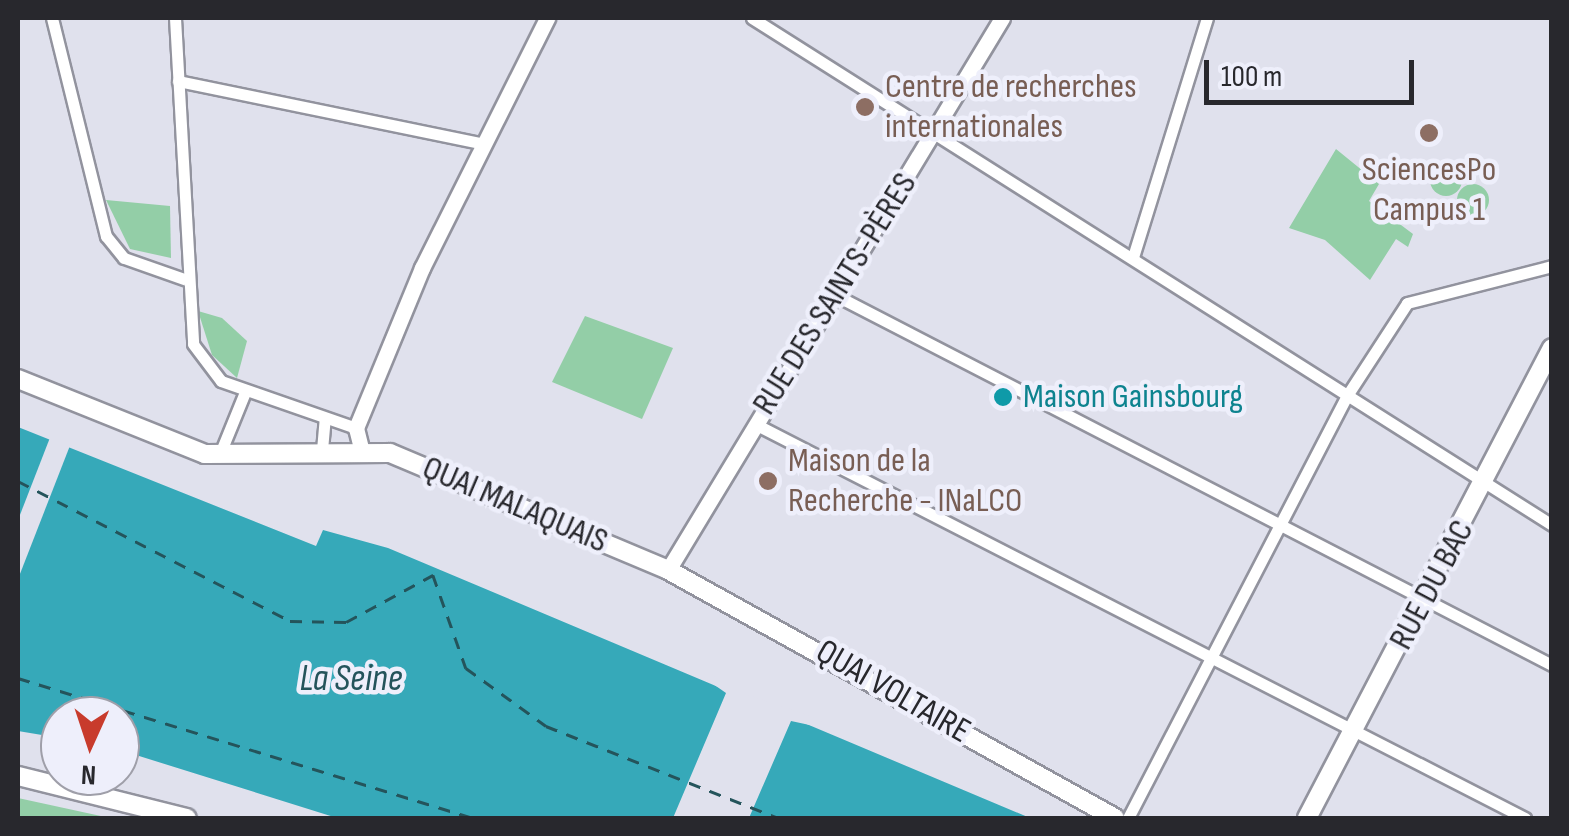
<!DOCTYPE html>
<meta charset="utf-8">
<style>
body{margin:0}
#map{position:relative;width:1569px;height:836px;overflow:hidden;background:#e0e1ed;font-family:"Sofia Sans Condensed",sans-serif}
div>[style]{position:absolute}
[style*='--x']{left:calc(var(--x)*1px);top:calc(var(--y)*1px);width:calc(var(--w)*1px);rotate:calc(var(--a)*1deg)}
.green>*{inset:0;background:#93cea7}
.round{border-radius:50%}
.water>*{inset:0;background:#36a9b9}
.pier>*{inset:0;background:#e0e1ed}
.ferry>*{height:2.5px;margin-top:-1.25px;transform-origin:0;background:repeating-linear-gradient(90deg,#24545b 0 12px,transparent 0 22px)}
.roads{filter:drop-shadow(2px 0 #92939e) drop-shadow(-2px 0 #92939e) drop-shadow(0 2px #92939e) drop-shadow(0 -2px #92939e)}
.minor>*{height:11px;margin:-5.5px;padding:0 5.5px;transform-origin:5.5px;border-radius:5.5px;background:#fff}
.tertiary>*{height:15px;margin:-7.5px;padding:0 7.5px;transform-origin:7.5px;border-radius:7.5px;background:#fff}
.secondary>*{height:18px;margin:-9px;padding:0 9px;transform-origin:9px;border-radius:9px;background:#fff}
.primary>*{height:18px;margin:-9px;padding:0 9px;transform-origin:9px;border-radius:9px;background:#fff}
.dots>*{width:28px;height:28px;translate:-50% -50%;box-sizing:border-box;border:5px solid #eeeffb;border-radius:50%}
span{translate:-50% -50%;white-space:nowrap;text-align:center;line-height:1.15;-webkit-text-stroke:9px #eeeffb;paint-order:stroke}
.education-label{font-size:35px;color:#785e54}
.left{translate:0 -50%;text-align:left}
.street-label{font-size:35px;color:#28282d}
.culture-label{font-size:35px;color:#0d838f}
.water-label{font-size:38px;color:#24545b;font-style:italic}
.frame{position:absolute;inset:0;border:20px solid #28282d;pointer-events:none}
.north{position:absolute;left:40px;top:696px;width:100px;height:100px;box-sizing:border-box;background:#eeeffb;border:2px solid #9f9fa9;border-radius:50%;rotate:183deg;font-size:28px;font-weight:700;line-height:40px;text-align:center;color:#28282d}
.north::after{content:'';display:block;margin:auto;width:35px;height:45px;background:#c83b2c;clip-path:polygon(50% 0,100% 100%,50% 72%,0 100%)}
.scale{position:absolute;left:1204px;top:60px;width:210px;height:45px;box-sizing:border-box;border:5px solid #28282d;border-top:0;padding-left:12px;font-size:30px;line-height:35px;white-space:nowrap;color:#28282d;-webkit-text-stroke:8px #eeeffb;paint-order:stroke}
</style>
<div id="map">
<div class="green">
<div style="clip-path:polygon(1336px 149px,1379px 184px,1369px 201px,1413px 234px,1408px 247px,1396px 239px,1370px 280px,1325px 240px,1289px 228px)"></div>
<div class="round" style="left:1430px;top:164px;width:32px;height:32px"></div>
<div class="round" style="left:1457px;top:184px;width:32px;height:32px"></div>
<div style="clip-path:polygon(106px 200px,170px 206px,171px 258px,130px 249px)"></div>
<div style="clip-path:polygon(198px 311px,222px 318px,247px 341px,237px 378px,212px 355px)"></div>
<div style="clip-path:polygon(585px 316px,673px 348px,642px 419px,552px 382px)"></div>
<div style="clip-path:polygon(18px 798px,110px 818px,18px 818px)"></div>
</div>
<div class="water">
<div style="clip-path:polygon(18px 427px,316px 546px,323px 530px,388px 548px,1030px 818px,337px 818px,120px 750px,120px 716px,60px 716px,60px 738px,18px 731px)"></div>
</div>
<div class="pier">
<div style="clip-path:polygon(51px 435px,71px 443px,18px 579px,18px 520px)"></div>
<div style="clip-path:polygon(706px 669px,728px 688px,822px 720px,819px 727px,791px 721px,749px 818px,673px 818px,726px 693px,703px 677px)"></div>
</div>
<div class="ferry">
<div style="--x:18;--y:481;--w:306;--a:27.2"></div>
<div style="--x:290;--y:621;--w:56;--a:1"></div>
<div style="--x:346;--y:622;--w:99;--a:-28.4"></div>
<div style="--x:433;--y:575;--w:99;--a:70.5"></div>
<div style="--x:466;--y:668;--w:99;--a:35.9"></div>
<div style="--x:546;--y:726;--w:250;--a:21.6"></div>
<div style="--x:18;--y:678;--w:477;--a:17.1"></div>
</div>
<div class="roads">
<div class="minor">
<div style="--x:52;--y:18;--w:225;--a:76.1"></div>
<div style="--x:106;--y:236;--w:28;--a:51"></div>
<div style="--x:124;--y:258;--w:64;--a:19.3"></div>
<div style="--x:175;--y:18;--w:326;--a:86.8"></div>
<div style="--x:193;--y:344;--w:46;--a:52.9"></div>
<div style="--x:221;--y:381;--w:143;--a:19.2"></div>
<div style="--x:752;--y:18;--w:947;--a:32.36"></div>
<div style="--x:178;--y:81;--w:312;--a:11.6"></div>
<div style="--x:1133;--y:257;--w:250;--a:-72.8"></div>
<div style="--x:835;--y:295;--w:807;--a:27.3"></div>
<div style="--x:755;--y:424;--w:865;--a:27.1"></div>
<div style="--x:322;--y:450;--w:32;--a:-85"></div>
<div style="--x:219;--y:456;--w:69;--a:-67.9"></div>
<div style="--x:1128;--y:818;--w:478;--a:-62.6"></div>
<div style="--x:1348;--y:394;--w:108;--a:-57"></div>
<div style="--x:1407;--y:303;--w:150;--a:-14.3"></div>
</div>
<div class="tertiary">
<div style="--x:361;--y:448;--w:21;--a:-104"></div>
<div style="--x:356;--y:428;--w:173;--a:-67.6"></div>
<div style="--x:422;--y:268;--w:280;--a:-63.4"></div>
<div style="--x:668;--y:570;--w:645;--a:-58.82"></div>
</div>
<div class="secondary">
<div style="--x:1307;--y:818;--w:530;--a:-62.47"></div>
</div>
<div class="primary">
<div style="--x:18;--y:379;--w:201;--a:21.9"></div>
<div style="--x:205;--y:454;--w:185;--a:-0.3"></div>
<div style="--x:390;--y:453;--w:302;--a:22.8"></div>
<div style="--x:668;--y:570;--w:511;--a:29.02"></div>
<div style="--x:18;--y:776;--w:174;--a:14"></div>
</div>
</div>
<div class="dots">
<div style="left:865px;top:107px;background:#8d6e63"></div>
<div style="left:1429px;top:133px;background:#8d6e63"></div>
<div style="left:1003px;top:397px;background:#0f9aa8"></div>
<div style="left:768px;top:481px;background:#8d6e63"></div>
</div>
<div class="education-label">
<span class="left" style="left:885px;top:107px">Centre de recherches<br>internationales</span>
<span style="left:1429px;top:190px">SciencesPo<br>Campus 1</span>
<span class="left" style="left:788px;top:481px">Maison de la<br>Recherche - INaLCO</span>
</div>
<div class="street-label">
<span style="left:835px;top:294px;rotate:-58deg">RUE DES SAINTS-PÈRES</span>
<span style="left:515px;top:505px;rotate:23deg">QUAI MALAQUAIS</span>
<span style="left:1432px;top:585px;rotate:-62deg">RUE DU BAC</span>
<span style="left:893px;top:692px;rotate:30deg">QUAI VOLTAIRE</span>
</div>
<div class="culture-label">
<span class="left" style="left:1023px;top:397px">Maison Gainsbourg</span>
</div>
<div class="water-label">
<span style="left:351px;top:679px">La Seine</span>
</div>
<div class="frame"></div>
<div class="north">N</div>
<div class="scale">100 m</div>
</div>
